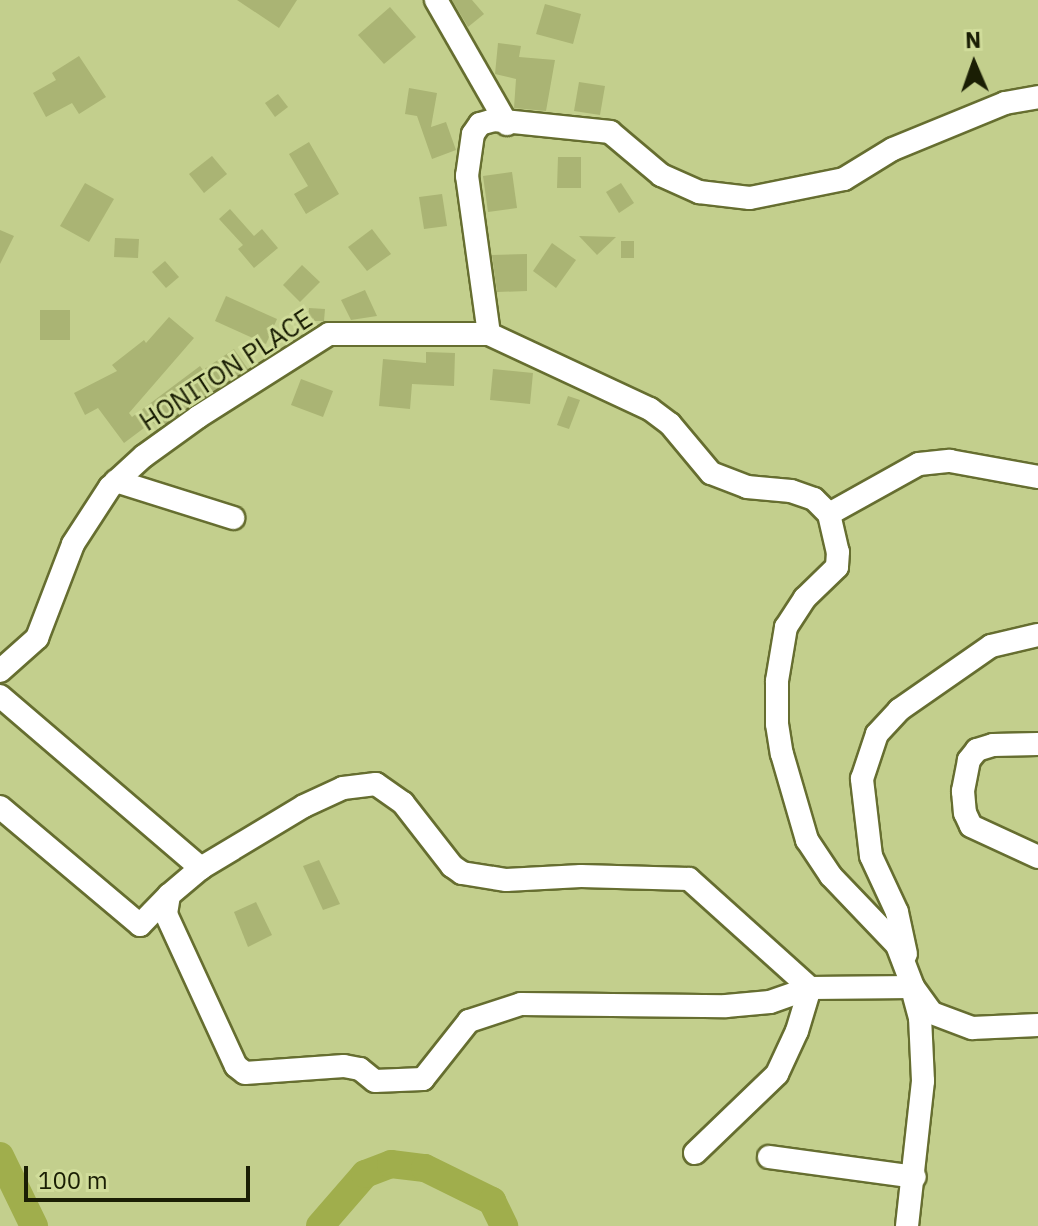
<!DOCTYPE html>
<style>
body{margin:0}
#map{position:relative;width:1038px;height:1226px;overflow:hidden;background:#c3cf8d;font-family:"IBM Plex Sans",sans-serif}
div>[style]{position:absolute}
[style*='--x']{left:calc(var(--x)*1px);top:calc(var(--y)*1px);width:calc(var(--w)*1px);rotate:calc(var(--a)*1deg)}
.river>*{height:28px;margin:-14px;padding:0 14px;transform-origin:14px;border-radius:14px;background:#a0ae4c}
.building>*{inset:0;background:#aab474}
.roads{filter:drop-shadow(2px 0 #666e30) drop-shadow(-2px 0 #666e30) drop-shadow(0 2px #666e30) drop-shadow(0 -2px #666e30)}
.minor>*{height:22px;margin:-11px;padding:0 11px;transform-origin:11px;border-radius:11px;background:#fff}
span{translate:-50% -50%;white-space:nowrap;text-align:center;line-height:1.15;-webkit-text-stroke:6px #d0dc9a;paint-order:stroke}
.street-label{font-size:26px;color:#1a1e04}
.north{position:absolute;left:934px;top:24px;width:80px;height:80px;-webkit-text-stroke:6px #d0dc9a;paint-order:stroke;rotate:358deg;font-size:22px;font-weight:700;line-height:32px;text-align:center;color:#1a1e04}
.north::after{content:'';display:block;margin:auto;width:28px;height:36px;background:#1a1e04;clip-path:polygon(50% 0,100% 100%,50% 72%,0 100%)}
.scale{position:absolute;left:24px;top:1166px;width:226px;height:36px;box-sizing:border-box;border:4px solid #1a1e04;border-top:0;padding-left:10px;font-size:24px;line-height:28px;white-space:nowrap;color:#1a1e04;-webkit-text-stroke:6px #d0dc9a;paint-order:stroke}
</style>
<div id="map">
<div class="river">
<div style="--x:0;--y:1156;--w:78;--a:64.1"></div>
<div style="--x:320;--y:1226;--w:69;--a:-49.1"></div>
<div style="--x:365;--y:1174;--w:28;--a:-21"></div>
<div style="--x:391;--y:1164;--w:34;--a:7"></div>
<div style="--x:425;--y:1168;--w:75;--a:26.2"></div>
<div style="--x:492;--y:1201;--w:28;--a:64"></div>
</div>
<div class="building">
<div style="clip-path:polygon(237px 0,297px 0,279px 28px)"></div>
<div style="clip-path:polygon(452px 0,472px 0,484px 14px,468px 27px)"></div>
<div style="clip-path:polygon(545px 4px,581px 14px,573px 44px,536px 34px)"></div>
<div style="clip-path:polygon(390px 7px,416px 37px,384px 64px,358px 35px)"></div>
<div style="clip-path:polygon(498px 43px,521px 46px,519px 57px,555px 60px,546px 111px,514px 108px,516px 79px,495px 74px)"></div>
<div style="clip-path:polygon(79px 56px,106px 97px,79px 114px,72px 103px,46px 117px,33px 93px,56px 80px,52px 73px)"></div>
<div style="clip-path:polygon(579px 82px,605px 86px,600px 115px,574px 111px)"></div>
<div style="clip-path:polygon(409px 88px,437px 93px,431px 127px,446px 122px,456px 150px,432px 159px,417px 116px,405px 114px)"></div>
<div style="clip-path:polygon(278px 94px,288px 107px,275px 117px,265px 103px)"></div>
<div style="clip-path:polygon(309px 142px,339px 194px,306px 214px,294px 194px,308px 186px,289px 154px)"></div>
<div style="clip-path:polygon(212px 156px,227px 174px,204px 193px,189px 174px)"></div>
<div style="clip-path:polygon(558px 157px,581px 157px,581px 188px,557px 188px)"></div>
<div style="clip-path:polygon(512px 172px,517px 208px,488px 212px,483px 176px)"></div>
<div style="clip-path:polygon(85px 183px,114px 199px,89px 242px,60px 226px)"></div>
<div style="clip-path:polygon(621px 183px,634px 203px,619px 213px,606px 192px)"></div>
<div style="clip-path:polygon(442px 194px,447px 226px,424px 229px,419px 197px)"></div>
<div style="clip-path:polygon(230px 209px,254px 236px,262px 229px,278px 248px,254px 268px,238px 249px,243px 245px,219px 219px)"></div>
<div style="clip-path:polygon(372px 229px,391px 254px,367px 271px,348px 247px)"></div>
<div style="clip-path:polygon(0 230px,14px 236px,0 264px)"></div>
<div style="clip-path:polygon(579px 236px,616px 237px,597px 255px)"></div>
<div style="clip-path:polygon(115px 238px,139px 239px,138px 258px,114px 257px)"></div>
<div style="clip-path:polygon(621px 241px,634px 241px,634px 258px,621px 258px)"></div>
<div style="clip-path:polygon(552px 243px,576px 260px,556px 288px,533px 271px)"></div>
<div style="clip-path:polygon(527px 254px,527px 291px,497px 292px,492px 255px)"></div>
<div style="clip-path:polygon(165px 261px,179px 277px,166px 288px,152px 272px)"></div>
<div style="clip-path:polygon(302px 265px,320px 282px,300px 302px,283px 285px)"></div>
<div style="clip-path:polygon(365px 290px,377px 316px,351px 320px,341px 300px)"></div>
<div style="clip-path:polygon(226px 296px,277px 319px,266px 344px,215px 321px)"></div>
<div style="clip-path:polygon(309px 308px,325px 309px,324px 321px,308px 321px)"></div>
<div style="clip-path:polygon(40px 310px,70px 310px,70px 340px,40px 340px)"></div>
<div style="clip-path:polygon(169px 317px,194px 338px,129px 413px,132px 417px,200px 366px,203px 370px,234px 349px,248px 369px,159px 428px,152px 422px,124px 443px,98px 408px,85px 415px,74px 393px,117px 371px,112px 365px,144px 340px,146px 343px)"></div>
<div style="clip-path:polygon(426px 352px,455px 353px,454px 386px,412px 384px,410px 409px,379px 406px,383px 359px,426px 363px)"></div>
<div style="clip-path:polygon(493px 369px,533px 373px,530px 404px,490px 400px)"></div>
<div style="clip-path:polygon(301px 379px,333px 391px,323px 417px,291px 405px)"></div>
<div style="clip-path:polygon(568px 396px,580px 400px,569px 429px,557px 425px)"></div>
<div style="clip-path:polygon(319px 860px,340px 904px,323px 910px,303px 866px)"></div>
<div style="clip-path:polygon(256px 902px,272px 935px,248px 947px,234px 912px)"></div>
</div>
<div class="roads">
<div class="minor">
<div style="--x:436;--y:0;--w:143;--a:60.2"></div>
<div style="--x:489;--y:334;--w:160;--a:-97.9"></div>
<div style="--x:467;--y:176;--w:42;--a:-81.9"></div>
<div style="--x:473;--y:134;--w:12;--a:-55"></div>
<div style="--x:480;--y:124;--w:15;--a:-16"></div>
<div style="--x:494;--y:120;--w:117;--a:5.9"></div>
<div style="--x:610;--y:132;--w:67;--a:40.1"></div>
<div style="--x:661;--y:175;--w:42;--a:24.1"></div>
<div style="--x:699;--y:192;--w:51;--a:6.7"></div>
<div style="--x:750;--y:198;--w:96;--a:-11.4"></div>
<div style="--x:844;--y:179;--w:57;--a:-31.5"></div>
<div style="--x:893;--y:149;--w:121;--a:-22.3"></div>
<div style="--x:1005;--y:103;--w:34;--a:-10"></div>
<div style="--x:116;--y:481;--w:123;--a:17.5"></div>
<div style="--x:829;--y:514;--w:103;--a:-29.1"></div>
<div style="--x:919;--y:464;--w:31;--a:-6"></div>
<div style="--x:950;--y:461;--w:89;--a:10.3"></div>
<div style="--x:0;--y:671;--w:50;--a:-41.7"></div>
<div style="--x:37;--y:638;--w:101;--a:-69"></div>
<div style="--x:73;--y:544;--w:68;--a:-57"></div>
<div style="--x:110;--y:487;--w:46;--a:-42.4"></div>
<div style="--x:144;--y:456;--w:67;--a:-35.8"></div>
<div style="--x:198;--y:417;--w:155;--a:-32.4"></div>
<div style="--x:329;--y:334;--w:160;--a:0"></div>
<div style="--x:489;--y:334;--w:178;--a:25"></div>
<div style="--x:650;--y:409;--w:25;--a:37"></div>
<div style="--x:670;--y:424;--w:64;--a:50.1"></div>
<div style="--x:711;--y:473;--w:39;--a:21"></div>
<div style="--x:747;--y:487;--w:44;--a:5.2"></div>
<div style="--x:791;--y:491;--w:24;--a:19"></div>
<div style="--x:814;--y:499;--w:21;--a:45"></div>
<div style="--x:829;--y:514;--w:39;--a:77"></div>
<div style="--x:838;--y:552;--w:15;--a:94"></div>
<div style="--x:837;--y:567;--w:45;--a:135.9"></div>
<div style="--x:805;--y:598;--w:35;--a:123"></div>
<div style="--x:786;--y:627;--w:55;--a:99.5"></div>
<div style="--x:777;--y:681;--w:43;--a:90"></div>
<div style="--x:777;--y:724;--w:30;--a:81"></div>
<div style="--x:782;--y:754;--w:90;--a:73.8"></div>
<div style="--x:807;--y:840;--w:43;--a:56.3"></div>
<div style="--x:831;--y:876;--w:95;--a:46.3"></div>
<div style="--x:897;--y:945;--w:45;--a:69.1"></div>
<div style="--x:913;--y:987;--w:32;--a:54"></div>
<div style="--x:932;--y:1013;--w:43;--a:20.6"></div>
<div style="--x:972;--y:1028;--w:66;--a:-2.6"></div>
<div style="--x:0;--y:696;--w:265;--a:40.6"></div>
<div style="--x:201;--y:868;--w:120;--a:-31"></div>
<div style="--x:304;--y:806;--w:43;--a:-24.8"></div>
<div style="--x:343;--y:788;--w:33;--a:-7"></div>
<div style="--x:376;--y:784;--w:33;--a:35"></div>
<div style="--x:403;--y:803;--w:80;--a:52.1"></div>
<div style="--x:452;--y:866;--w:12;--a:35"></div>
<div style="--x:462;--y:873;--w:45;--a:9"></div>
<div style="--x:506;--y:880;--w:75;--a:-3.1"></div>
<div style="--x:581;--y:876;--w:108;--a:1.6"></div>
<div style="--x:689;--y:879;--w:163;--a:42"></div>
<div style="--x:810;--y:988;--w:103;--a:-0.6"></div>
<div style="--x:1038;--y:744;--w:45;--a:178.7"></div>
<div style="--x:993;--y:745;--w:17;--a:163"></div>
<div style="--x:977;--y:750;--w:13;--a:129"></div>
<div style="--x:969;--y:760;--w:32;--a:101"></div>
<div style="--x:963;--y:791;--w:22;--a:85"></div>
<div style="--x:965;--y:813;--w:14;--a:65"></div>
<div style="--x:971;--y:826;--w:74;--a:24.8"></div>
<div style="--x:0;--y:807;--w:183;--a:40.1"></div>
<div style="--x:140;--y:925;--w:42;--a:-46"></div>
<div style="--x:201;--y:868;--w:42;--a:139.8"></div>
<div style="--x:169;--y:895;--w:19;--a:99"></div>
<div style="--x:166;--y:914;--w:167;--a:65.3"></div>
<div style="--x:236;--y:1066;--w:11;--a:38"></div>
<div style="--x:245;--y:1073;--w:99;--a:-4"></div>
<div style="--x:344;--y:1066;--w:16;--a:11"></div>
<div style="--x:360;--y:1069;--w:19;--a:39"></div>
<div style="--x:375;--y:1081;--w:48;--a:-2.4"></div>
<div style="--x:423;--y:1079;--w:74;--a:-51.6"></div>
<div style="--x:469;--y:1021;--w:55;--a:-18.1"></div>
<div style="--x:521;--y:1004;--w:205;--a:0.6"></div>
<div style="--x:726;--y:1006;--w:44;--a:-5.2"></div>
<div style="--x:770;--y:1002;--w:42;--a:-19.3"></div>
<div style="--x:906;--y:954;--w:43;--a:-102.1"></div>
<div style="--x:897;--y:912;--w:62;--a:-114.9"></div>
<div style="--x:871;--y:856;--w:78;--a:-96.7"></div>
<div style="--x:862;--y:779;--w:47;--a:-71.6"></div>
<div style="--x:877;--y:734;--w:33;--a:-47"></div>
<div style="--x:899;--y:710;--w:112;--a:-34.8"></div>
<div style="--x:991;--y:646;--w:48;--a:-13.2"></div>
<div style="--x:695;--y:1153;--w:114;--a:-43.9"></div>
<div style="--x:777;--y:1074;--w:47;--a:-65.1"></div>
<div style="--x:797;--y:1031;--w:45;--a:-73.2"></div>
<div style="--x:769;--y:1157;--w:147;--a:7.8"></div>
<div style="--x:907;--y:1226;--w:146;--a:-83.7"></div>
<div style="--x:923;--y:1081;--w:63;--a:-92.7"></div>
<div style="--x:920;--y:1018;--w:23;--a:-105"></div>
</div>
</div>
<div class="street-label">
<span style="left:226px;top:370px;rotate:-33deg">HONITON PLACE</span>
</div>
<div class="north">N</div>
<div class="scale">100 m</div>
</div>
